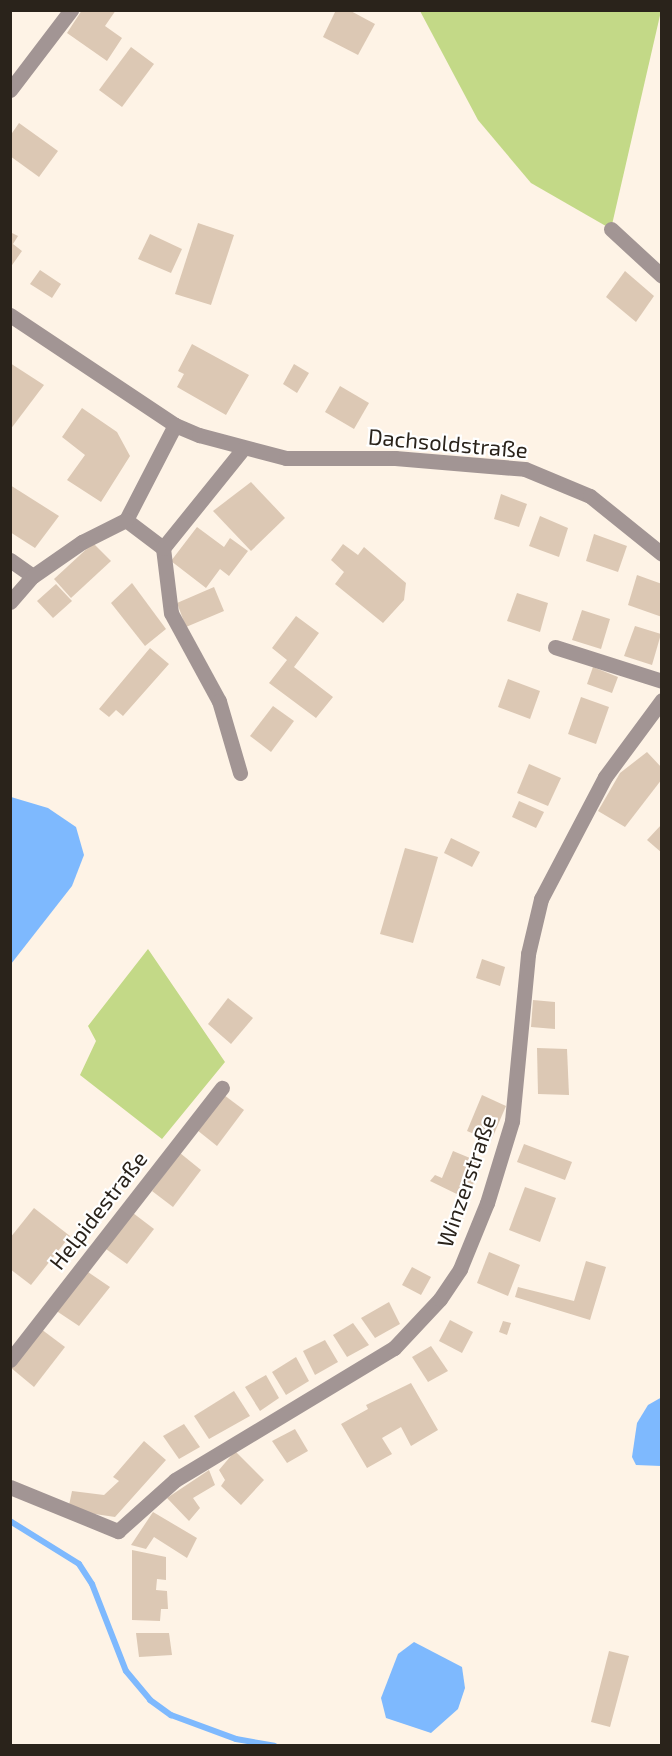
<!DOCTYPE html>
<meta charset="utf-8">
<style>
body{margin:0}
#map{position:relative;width:672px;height:1756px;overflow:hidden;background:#fef3e6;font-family:"Exo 2",sans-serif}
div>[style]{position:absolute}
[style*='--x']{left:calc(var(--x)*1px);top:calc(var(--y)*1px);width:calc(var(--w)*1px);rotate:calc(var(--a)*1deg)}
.green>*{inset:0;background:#c3d987}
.water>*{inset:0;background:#7eb9fe}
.stream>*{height:6px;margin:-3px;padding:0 3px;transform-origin:3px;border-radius:3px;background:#7eb9fe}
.building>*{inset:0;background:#dcc8b4}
.street>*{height:15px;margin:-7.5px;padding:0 7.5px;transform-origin:7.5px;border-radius:7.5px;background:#a29594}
span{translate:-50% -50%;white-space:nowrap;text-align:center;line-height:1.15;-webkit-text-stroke:4.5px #fff;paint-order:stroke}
.street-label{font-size:22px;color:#2a231b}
.frame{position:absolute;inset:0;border:12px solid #2a231b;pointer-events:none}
</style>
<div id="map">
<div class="green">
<div style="clip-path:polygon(420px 11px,661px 11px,611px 229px,531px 183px,478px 120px)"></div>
<div style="clip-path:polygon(148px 949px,225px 1062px,162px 1139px,80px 1075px,96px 1041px,88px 1026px)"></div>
</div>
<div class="water">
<div style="clip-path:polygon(11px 797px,48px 808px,76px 827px,84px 855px,72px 886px,11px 964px)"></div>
<div style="clip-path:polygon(662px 1397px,661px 1466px,636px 1465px,632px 1457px,637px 1423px,648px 1405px)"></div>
<div style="clip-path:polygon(414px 1642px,462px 1667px,465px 1688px,458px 1709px,431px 1733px,386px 1718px,381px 1698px,398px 1654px)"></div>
</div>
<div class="stream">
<div style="--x:10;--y:1521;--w:81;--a:31.9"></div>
<div style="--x:79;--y:1564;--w:24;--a:57"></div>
<div style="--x:92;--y:1584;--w:93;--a:68.7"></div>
<div style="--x:126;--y:1671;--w:38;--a:50"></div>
<div style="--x:150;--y:1700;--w:26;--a:36"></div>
<div style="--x:171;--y:1715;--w:69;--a:20.3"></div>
<div style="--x:236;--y:1739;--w:39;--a:10"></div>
</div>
<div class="building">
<div style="clip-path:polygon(82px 10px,116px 10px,105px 26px,122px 38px,107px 61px,67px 33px)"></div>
<div style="clip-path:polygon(336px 10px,349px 10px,375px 24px,358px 55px,323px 37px)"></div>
<div style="clip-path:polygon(131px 47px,154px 64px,122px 107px,99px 90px)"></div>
<div style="clip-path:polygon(19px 123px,58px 151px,39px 177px,10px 156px,10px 136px)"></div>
<div style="clip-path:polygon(198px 223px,234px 235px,211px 305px,175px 294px)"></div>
<div style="clip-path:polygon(10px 232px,18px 236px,13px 244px,22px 251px,10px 268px)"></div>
<div style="clip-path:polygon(150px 234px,182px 249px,171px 273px,138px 259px)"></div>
<div style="clip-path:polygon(40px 270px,61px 284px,52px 298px,30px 284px)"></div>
<div style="clip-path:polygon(625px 271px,654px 296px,636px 322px,606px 297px)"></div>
<div style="clip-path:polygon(192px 344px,249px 375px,226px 415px,177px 387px,184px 374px,178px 371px)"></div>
<div style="clip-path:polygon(10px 363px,44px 385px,10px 430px)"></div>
<div style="clip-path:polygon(294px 364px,309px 373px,297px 393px,283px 384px)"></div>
<div style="clip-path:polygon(340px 386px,369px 403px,354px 429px,325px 412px)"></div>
<div style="clip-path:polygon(82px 408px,117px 432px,130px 456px,101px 502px,67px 480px,85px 455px,62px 437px)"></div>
<div style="clip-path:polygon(251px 482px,285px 518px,251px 551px,213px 511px)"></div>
<div style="clip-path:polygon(10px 485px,59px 516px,35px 548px,10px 532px)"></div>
<div style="clip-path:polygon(501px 494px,527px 504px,519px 527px,494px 519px)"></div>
<div style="clip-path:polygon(540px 516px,568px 528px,559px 557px,529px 546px)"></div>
<div style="clip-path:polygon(197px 527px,224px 547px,230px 538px,248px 551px,229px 576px,220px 569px,206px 588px,171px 561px)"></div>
<div style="clip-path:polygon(594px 534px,627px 546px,618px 572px,586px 561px)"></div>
<div style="clip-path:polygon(93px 543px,111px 561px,71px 598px,54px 579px)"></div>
<div style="clip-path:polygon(343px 544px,358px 555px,364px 547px,406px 583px,404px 600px,383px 623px,335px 584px,344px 572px,331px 560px)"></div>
<div style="clip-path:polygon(637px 575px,662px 584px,662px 617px,628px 605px)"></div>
<div style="clip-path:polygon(132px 583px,166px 629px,145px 646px,111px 603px)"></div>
<div style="clip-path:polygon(56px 584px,72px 601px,53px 618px,37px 601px)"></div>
<div style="clip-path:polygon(214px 587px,224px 611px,186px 627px,177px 603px)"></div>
<div style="clip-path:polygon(517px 593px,548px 603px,540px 632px,507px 621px)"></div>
<div style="clip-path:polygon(582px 610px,610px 619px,601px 649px,572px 640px)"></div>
<div style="clip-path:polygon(296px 616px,319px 633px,294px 667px,333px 697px,316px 718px,269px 683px,287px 660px,272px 648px)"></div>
<div style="clip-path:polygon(635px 626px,661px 634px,652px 665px,624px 656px)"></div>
<div style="clip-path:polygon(150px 648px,169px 664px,123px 716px,116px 710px,109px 717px,99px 709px)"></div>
<div style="clip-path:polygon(593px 667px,618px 677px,612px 693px,587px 684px)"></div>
<div style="clip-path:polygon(508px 679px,540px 691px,530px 719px,498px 707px)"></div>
<div style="clip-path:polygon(581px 697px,609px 707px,596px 744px,568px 734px)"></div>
<div style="clip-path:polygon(273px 706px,294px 721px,271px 752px,250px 736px)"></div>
<div style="clip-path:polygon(647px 752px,662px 768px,662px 779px,625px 827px,598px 811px,620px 773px)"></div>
<div style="clip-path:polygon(529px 764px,561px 778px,548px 806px,517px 793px)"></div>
<div style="clip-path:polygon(519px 801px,544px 812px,536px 828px,512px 817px)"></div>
<div style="clip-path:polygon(662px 824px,662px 853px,647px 840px)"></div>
<div style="clip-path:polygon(451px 838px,480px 852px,472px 867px,444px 853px)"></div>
<div style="clip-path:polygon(405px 848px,438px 857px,413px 943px,380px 934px)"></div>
<div style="clip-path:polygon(482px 959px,505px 967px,500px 986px,476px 978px)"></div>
<div style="clip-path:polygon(228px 998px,253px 1018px,231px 1044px,208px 1024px)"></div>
<div style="clip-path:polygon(533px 1000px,555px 1002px,555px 1029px,531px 1027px)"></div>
<div style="clip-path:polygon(537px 1048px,567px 1049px,569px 1095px,538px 1094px)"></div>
<div style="clip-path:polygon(224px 1095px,244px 1110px,217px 1146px,197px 1130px)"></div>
<div style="clip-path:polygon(482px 1095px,506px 1106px,491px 1141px,467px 1131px)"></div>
<div style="clip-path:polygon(524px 1144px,572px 1162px,565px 1180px,517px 1162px)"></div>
<div style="clip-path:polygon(453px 1151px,482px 1163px,467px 1199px,430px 1181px,435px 1175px,442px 1178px)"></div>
<div style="clip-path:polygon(180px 1153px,201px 1170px,173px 1207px,152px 1191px)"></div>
<div style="clip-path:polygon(525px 1187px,556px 1198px,540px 1242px,509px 1230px)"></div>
<div style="clip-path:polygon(34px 1208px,70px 1236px,31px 1285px,10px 1269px,10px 1238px)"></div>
<div style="clip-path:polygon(133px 1213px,154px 1229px,127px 1264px,106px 1249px)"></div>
<div style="clip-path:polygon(489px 1252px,520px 1265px,508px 1296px,477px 1283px)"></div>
<div style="clip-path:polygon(586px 1261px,606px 1267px,590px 1320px,515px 1297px,518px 1287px,574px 1301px)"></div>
<div style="clip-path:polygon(412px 1267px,431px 1277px,421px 1295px,402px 1285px)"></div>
<div style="clip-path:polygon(85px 1270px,110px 1287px,79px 1326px,55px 1310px)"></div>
<div style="clip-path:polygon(389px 1302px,400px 1324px,375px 1338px,361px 1318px)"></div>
<div style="clip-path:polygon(450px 1320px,473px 1332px,462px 1353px,439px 1341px)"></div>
<div style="clip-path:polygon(503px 1321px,511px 1323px,507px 1335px,499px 1332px)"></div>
<div style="clip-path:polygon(353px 1323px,369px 1345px,347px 1357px,333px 1335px)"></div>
<div style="clip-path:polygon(41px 1329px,65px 1347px,34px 1387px,10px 1367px)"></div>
<div style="clip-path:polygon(325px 1340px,338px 1362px,315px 1375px,303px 1351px)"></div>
<div style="clip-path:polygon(431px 1346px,448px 1371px,428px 1382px,412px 1357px)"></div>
<div style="clip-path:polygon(296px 1357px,309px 1381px,286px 1395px,272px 1372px)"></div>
<div style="clip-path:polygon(266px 1375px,279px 1398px,260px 1411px,245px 1387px)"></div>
<div style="clip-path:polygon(411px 1383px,438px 1430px,411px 1446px,401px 1427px,382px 1438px,392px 1454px,367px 1468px,341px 1424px,368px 1409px,366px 1405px)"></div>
<div style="clip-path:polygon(234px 1391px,250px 1416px,209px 1439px,194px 1416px)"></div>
<div style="clip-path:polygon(184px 1424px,200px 1447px,179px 1459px,163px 1436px)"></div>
<div style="clip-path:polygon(295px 1429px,308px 1451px,287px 1463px,272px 1441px)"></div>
<div style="clip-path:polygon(144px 1441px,166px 1460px,115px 1517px,68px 1510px,72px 1491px,104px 1495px,119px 1481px,113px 1477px)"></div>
<div style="clip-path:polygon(235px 1451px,264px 1480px,241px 1505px,221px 1486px,225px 1480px,219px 1470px)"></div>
<div style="clip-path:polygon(209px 1470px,215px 1485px,193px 1498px,200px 1508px,189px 1521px,167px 1498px)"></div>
<div style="clip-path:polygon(153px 1512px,197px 1538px,187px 1558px,154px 1537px,146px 1549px,131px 1545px)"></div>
<div style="clip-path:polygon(132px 1550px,166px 1557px,166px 1580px,157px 1579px,156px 1590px,167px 1591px,168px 1609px,161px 1609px,160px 1621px,132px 1620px)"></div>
<div style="clip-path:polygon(136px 1633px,169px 1633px,172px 1655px,139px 1657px)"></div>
<div style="clip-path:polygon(609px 1651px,629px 1656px,610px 1727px,591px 1722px)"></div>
</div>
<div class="street">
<div style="--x:10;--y:90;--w:101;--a:-52.7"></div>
<div style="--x:611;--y:229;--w:69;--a:42.7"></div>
<div style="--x:10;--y:315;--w:198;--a:33.7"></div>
<div style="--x:175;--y:425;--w:26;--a:23"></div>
<div style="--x:199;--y:435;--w:90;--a:14.8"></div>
<div style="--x:286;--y:458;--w:109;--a:0"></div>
<div style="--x:395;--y:458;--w:130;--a:4.8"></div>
<div style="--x:525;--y:469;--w:70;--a:22.6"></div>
<div style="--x:590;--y:496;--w:92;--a:38.9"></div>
<div style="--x:175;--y:425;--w:107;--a:117.3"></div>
<div style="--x:126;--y:520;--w:46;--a:37.1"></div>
<div style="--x:163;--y:548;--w:65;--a:83"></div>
<div style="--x:171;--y:613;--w:100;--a:61.4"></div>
<div style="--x:219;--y:701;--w:75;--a:73.7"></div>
<div style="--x:163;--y:548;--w:127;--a:-51.1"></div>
<div style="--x:10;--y:560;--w:28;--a:35"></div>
<div style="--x:10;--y:602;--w:35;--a:-49"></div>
<div style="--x:33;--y:576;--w:60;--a:-34.8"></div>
<div style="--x:82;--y:542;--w:49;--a:-26.6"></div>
<div style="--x:555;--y:647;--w:112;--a:17.6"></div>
<div style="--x:10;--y:1360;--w:345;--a:-52.1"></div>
<div style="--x:10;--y:1487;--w:117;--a:22.2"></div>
<div style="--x:118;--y:1531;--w:76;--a:-41.8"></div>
<div style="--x:175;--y:1480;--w:256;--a:-31.1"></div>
<div style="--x:394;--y:1348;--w:67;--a:-46.8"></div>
<div style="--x:440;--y:1299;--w:36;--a:-56"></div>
<div style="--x:460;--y:1269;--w:71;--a:-67.8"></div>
<div style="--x:487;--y:1203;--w:86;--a:-73"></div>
<div style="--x:512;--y:1121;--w:168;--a:-84.5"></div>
<div style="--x:528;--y:954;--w:57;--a:-76.7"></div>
<div style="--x:541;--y:899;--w:138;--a:-62.3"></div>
<div style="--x:605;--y:777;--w:96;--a:-53.5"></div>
</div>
<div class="street-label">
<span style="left:448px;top:443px;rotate:5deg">Dachsoldstraße</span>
<span style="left:466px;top:1181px;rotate:-71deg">Winzerstraße</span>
<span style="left:98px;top:1210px;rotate:-52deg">Helpidestraße</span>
</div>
<div class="frame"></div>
</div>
